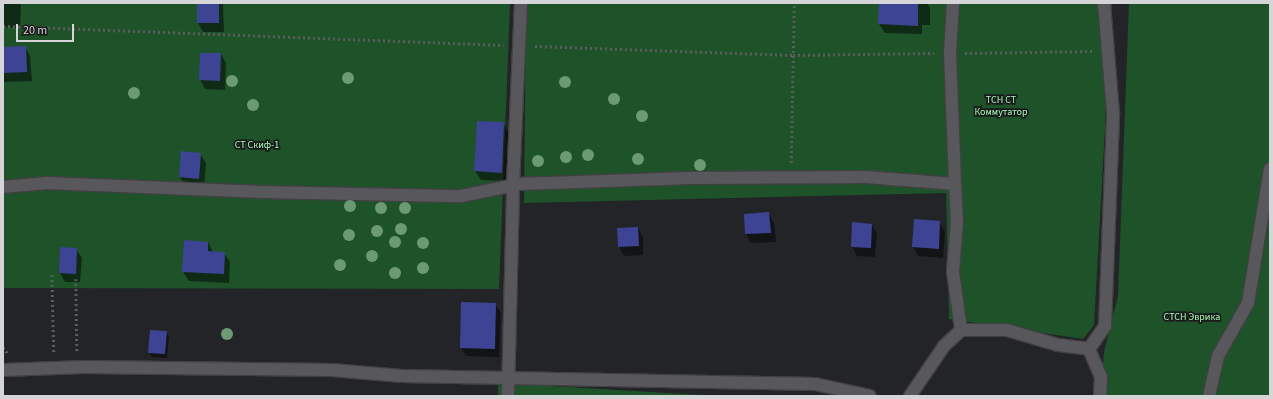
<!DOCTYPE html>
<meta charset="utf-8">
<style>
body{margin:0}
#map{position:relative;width:1273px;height:399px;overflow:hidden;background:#232427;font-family:"Source Sans 3",sans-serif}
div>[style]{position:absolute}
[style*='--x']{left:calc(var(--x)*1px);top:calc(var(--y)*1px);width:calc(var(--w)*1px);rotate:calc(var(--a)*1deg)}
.green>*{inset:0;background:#1e5229}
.shadow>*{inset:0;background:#0007}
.building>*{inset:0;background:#3d4493}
.path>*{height:2.5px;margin-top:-1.25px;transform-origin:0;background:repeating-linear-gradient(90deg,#5b5c5e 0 2px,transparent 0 5px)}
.roads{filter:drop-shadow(1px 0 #414143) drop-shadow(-1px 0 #414143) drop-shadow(0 1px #414143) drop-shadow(0 -1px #414143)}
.minor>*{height:12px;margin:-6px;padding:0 6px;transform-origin:6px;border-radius:6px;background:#58585c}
.trees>*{width:12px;height:12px;margin:-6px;border-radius:50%;background:#6b9a73}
span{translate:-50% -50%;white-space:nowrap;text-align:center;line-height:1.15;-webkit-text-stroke:3.5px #1a1a1d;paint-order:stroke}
.park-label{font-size:10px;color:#a6fab2}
.frame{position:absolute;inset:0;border:4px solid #d5d5d7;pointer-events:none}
.scale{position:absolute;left:16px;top:24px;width:58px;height:18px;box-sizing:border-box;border:2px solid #d5d5d7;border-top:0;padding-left:5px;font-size:12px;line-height:14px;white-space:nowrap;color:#d5d5d7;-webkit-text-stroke:3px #1a1a1d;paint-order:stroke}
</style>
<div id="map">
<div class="green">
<div style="clip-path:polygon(3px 3px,510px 3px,499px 289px,3px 288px)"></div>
<div style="clip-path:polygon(526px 3px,1112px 3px,1094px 325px,1083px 339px,949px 319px,946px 193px,524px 203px)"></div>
<div style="clip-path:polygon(1129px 3px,1270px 3px,1270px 396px,1100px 396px,1104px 352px,1118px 296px)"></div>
<div style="clip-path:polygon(498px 383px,718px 396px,498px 396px)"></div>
</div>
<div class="shadow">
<div style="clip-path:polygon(3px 3px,21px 3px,20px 28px,3px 27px)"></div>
<div style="clip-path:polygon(198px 3px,223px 3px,224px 32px,203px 32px,198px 23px)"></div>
<div style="clip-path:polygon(880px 3px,927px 3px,930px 8px,930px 25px,922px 25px,922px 34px,885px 33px,879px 24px)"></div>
<div style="clip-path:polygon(25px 47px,30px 56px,32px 81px,3px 82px,3px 48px)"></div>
<div style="clip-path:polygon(221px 54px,226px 63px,225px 90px,205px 89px,200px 79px)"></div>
<div style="clip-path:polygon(503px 123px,509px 133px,506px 181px,481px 180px,475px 171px)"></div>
<div style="clip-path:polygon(200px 154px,206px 163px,204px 188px,185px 186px,180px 177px)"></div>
<div style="clip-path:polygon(769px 214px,774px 223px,776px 242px,751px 243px,746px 234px,745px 215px)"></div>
<div style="clip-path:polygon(915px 220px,939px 222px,945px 231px,943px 258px,918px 256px,913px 247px)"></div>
<div style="clip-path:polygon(872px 225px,877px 234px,875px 257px,857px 256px,852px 247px)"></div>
<div style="clip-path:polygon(638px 228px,643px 237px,643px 255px,624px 256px,619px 247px)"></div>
<div style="clip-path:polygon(208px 242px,213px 252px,224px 253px,230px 262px,229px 283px,189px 281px,183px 272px)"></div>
<div style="clip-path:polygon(76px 249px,82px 258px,80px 282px,65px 282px,60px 273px)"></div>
<div style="clip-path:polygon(495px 304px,501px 313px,499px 357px,466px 356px,461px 347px)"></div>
<div style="clip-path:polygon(166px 332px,169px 336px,167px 358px,152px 357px,149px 353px)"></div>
</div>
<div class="building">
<div style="clip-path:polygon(197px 3px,219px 3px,219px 23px,197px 23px)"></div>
<div style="clip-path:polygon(879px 3px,918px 3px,918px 26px,878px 24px)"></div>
<div style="clip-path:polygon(26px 46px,27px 72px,3px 73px,3px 47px)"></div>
<div style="clip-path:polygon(200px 53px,221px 53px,220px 81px,199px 80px)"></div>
<div style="clip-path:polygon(477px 121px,504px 122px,502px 173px,474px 171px)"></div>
<div style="clip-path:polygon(181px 151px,201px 153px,199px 179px,179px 177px)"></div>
<div style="clip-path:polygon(769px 212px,771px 233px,745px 234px,744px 214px)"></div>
<div style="clip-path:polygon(914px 219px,940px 221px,939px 249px,912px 247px)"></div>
<div style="clip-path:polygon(852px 222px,872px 224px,871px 248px,851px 247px)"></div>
<div style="clip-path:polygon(638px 227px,639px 246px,618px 247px,617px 228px)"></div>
<div style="clip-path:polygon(184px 240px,208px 242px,208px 251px,225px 252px,224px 274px,182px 272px)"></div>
<div style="clip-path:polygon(60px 247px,77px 248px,76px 274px,59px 273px)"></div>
<div style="clip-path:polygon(461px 302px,496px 303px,495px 349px,460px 348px)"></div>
<div style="clip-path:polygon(150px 330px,167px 331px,165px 354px,148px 353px)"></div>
</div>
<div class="path">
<div style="--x:3;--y:26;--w:501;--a:2.17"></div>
<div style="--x:535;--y:46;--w:258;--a:2"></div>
<div style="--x:793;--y:55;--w:141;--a:-0.8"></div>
<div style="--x:965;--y:53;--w:127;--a:-0.9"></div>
<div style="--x:791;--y:163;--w:160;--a:-88.9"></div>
<div style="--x:52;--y:275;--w:78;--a:88.5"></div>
<div style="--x:76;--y:279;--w:73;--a:89.2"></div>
<div style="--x:3;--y:347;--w:10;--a:53"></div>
</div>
<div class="roads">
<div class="minor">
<div style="--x:953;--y:3;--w:50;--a:93.4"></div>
<div style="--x:950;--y:53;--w:131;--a:87.8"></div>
<div style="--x:3;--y:187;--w:44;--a:-5.2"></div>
<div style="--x:47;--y:183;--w:216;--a:2.4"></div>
<div style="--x:263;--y:192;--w:198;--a:1.2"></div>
<div style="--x:461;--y:196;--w:59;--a:-11.7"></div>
<div style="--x:519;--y:184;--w:172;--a:-2"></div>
<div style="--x:691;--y:178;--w:175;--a:-0.3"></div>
<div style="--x:866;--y:177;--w:89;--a:4.5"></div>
<div style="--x:955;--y:184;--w:37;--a:87"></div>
<div style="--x:957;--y:221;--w:51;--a:94.5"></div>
<div style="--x:953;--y:272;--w:59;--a:82.1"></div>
<div style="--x:1089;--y:349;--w:30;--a:67"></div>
<div style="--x:1101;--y:377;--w:19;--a:93"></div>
<div style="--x:3;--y:370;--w:81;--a:-2.1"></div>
<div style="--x:84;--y:367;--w:248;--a:0.7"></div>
<div style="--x:332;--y:370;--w:70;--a:4.9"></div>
<div style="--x:402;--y:376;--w:413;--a:1.1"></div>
<div style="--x:815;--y:384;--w:56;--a:12.3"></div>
<div style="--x:508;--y:396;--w:211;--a:-88.6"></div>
<div style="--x:513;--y:185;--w:182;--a:-87.5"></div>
<div style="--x:910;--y:396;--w:60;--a:-55.8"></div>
<div style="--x:944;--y:346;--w:23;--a:-43"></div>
<div style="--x:961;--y:330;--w:46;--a:0"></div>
<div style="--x:1007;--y:330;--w:53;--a:16.4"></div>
<div style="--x:1058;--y:345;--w:31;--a:7"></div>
<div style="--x:1089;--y:349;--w:28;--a:-55"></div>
<div style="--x:1105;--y:326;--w:213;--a:-87.8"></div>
<div style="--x:1113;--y:113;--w:110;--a:-94.7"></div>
<div style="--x:1209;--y:396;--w:41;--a:-77.3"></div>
<div style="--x:1218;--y:356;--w:61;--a:-60.5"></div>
<div style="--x:1248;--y:303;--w:136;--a:-80.7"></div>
</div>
</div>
<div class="trees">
<div style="left:348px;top:78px"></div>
<div style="left:232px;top:81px"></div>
<div style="left:565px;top:82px"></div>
<div style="left:134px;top:93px"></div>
<div style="left:614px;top:99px"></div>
<div style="left:253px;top:105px"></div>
<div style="left:642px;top:116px"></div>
<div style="left:588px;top:155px"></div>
<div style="left:566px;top:157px"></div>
<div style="left:638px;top:159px"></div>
<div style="left:538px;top:161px"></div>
<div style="left:700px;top:165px"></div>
<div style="left:350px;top:206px"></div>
<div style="left:381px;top:208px"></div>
<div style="left:405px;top:208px"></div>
<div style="left:401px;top:229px"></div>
<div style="left:377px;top:231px"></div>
<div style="left:349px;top:235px"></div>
<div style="left:395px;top:242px"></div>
<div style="left:423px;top:243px"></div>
<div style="left:372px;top:256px"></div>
<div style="left:340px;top:265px"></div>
<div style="left:423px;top:268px"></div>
<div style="left:395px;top:273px"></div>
<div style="left:227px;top:334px"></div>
</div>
<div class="park-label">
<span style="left:1001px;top:106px">ТСН СТ<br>Коммутатор</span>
<span style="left:257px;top:146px">СТ Скиф-1</span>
<span style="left:1192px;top:318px">СТСН Эврика</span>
</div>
<div class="frame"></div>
<div class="scale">20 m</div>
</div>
